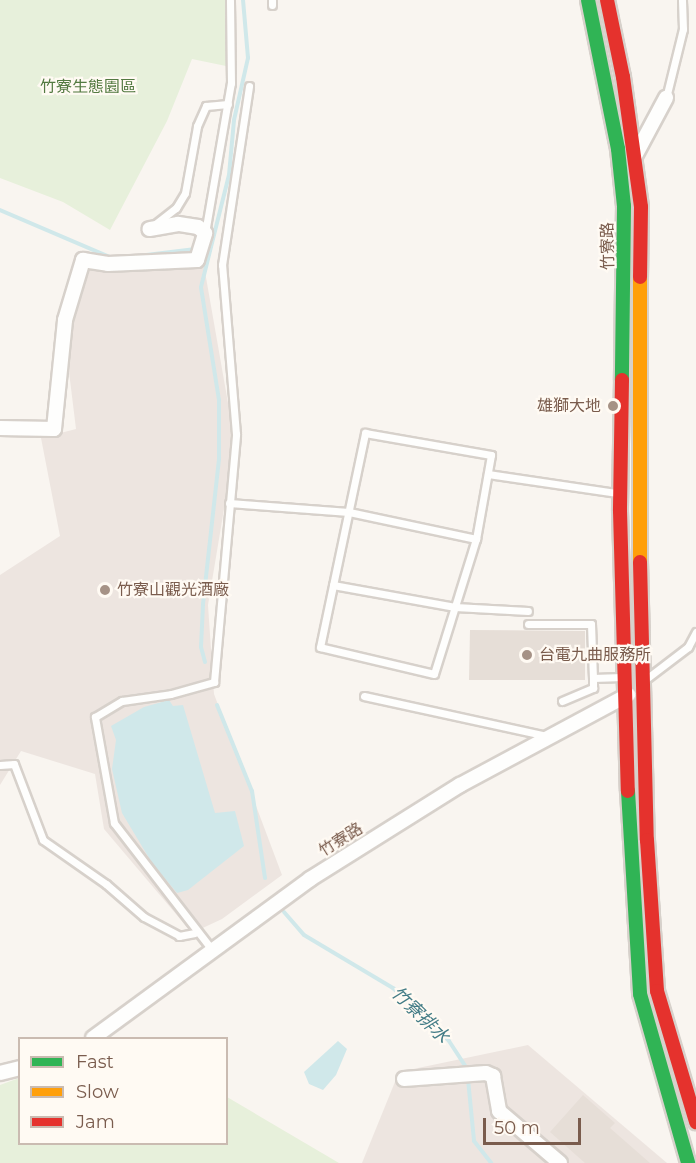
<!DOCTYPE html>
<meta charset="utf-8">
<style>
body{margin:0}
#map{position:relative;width:696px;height:1163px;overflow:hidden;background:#f9f5f0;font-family:Montserrat,"Noto Sans TC",sans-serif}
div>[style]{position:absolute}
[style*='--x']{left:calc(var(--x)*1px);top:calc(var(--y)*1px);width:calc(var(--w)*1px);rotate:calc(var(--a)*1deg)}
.industrial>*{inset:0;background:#ede5e0}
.green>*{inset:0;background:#e7f0db}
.water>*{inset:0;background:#d0e8ea}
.stream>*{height:4px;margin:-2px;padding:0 2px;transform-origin:2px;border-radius:2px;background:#d0e8ea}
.building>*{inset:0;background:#e6ded7}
.roads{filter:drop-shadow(2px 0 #d7d1cb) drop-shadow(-2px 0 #d7d1cb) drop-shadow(0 2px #d7d1cb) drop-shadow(0 -2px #d7d1cb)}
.lane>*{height:7px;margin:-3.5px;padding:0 3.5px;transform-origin:3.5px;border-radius:3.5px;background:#fefefd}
.street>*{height:14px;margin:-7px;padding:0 7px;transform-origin:7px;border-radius:7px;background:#fefefd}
.fast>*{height:14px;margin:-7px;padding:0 7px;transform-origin:7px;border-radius:7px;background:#30b455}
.slow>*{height:14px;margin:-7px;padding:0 7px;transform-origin:7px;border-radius:7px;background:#ff9f0a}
.jam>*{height:14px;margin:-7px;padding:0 7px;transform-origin:7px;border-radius:7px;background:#e5322d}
.dots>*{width:16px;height:16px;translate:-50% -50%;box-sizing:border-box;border:3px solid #fffaf3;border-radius:50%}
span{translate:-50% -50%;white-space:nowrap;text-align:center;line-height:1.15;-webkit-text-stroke:4.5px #fffaf3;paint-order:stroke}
.park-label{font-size:16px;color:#537a41}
.street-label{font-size:16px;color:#7a5c4d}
.poi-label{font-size:16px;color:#7a5c4d}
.right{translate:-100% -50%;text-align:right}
.left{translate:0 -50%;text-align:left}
.water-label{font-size:18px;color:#437c86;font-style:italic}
.legend{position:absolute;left:18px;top:1037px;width:210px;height:108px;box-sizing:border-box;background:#fffaf3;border:2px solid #cabbb1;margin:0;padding:8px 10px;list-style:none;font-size:18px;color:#7a5c4d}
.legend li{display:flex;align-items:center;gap:12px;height:30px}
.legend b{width:30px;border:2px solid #cabbb1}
.scale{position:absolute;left:483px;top:1118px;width:98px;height:27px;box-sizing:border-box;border:3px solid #7a5c4d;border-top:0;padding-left:8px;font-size:18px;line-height:21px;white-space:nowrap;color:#7a5c4d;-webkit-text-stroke:4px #fffaf3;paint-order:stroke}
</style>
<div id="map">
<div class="industrial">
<div style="clip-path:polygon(88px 259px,116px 273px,204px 266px,235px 443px,208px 605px,214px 694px,282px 875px,222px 919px,192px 933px,104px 829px,95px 774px,21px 751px,0 785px,0 575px,60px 536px,41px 438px,76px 429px,64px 331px)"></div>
<div style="clip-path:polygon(528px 1045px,667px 1163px,362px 1163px,399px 1072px)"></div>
</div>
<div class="green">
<div style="clip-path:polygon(0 0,230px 0,231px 37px,226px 66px,192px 59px,167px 121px,110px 230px,63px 202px,0 178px)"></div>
<div style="clip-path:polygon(19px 1078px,20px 1144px,226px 1144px,227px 1097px,339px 1163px,0 1163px,0 1085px)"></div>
</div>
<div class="water">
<div style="clip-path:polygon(169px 700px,173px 706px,183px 705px,215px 813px,235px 811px,244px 846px,188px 890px,177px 893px,152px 863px,122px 813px,112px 769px,116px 740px,111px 726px,144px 707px)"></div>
<div style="clip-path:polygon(338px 1041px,347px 1049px,336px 1075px,323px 1090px,309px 1084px,304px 1072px)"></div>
</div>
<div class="stream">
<div style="--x:0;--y:210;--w:122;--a:23.2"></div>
<div style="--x:138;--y:256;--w:58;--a:-6.9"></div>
<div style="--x:205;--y:662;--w:16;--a:-105"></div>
<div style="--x:201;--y:647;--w:43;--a:-87.3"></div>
<div style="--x:203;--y:604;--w:147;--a:-83.7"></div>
<div style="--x:219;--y:458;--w:58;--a:-90"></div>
<div style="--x:219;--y:400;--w:114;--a:-99.1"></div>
<div style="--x:201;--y:287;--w:115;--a:-76"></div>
<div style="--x:229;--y:175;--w:55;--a:-84.8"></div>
<div style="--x:234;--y:120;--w:64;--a:-77.3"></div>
<div style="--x:248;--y:58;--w:58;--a:-94.9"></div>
<div style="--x:217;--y:705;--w:93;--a:67.9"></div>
<div style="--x:252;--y:791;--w:88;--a:81.5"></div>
<div style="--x:284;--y:912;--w:30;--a:49"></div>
<div style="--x:304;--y:935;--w:104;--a:30.8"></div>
<div style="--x:393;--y:988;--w:77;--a:43.4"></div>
<div style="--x:449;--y:1041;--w:33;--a:57"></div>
<div style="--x:467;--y:1069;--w:72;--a:84.4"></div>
<div style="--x:474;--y:1141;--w:28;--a:52"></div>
</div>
<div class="building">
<div style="clip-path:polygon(470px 630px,585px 631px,585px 680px,469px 680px)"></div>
<div style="clip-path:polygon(583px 1095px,615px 1123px,610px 1128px,650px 1163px,585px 1163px,550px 1132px)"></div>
</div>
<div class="roads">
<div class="lane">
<div style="--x:272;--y:0;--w:5;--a:90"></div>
<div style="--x:666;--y:98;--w:71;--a:-76.2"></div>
<div style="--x:683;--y:29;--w:29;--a:-92"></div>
<div style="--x:154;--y:225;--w:28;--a:-38"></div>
<div style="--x:176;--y:208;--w:17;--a:-59"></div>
<div style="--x:185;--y:193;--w:68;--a:-79.8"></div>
<div style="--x:197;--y:126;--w:22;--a:-66"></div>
<div style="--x:206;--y:106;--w:22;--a:-5"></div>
<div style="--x:205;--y:233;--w:152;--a:-80.2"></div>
<div style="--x:231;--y:83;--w:83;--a:-90.7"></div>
<div style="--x:365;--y:433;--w:128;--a:9.9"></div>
<div style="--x:491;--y:455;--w:85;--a:100.1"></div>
<div style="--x:476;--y:539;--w:141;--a:107.3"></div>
<div style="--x:434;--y:674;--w:117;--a:-166.7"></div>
<div style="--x:320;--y:647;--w:219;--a:-78.1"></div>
<div style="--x:488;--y:474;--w:129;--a:8.4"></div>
<div style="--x:229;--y:503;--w:120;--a:4.3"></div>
<div style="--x:349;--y:512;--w:130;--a:12"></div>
<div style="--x:333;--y:585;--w:124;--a:10.2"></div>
<div style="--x:455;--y:607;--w:73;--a:3.1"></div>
<div style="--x:528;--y:624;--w:63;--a:0"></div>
<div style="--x:591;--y:624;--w:54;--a:87.9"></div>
<div style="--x:593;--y:678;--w:29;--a:-2"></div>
<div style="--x:646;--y:679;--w:53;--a:-37.3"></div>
<div style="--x:688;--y:647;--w:17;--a:-62"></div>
<div style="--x:364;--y:696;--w:188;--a:12.3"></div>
<div style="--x:562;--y:701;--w:34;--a:-23"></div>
<div style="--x:593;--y:688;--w:10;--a:-90"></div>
<div style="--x:0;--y:765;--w:14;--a:-4"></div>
<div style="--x:14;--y:764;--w:81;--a:69.1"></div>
<div style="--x:43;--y:840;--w:77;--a:34.9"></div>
<div style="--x:106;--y:884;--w:50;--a:41"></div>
<div style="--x:144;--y:917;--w:40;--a:28"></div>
<div style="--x:179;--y:936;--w:16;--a:-11"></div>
<div style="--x:213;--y:951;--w:162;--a:-127.7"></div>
<div style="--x:114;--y:823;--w:108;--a:-100.2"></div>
<div style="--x:95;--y:717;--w:31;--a:-31"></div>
<div style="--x:122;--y:701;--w:49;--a:-8.1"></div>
<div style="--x:171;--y:694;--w:45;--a:-15.6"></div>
<div style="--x:214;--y:682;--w:249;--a:-84.9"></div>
<div style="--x:236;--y:434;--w:170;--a:-94.7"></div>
<div style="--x:222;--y:265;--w:181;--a:-81.4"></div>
</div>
<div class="street">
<div style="--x:635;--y:156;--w:66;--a:-61.9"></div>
<div style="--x:0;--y:428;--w:54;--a:1.1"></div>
<div style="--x:54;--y:429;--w:110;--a:-84.2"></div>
<div style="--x:65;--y:320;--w:63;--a:-73.3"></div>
<div style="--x:83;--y:260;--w:25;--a:9"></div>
<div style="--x:108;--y:264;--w:89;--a:-2.6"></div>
<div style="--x:197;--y:260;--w:28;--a:-73"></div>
<div style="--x:205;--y:233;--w:9;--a:-139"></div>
<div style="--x:198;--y:227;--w:20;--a:-171"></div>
<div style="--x:178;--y:224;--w:29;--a:170"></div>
<div style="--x:93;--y:1038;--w:269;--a:-36.2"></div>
<div style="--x:310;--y:879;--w:177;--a:-32.1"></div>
<div style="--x:460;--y:785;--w:191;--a:-28.2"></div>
<div style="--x:0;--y:1073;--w:21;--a:-14"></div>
<div style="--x:404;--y:1079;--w:82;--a:-4.2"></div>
<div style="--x:486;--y:1073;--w:8;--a:23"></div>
<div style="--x:493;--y:1076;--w:36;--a:80"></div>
<div style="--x:499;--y:1111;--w:80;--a:40.4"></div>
</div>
<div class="fast">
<div style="--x:588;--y:0;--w:152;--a:78.6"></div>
<div style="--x:618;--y:149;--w:57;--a:84"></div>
<div style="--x:624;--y:206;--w:174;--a:90.7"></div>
<div style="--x:628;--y:791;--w:203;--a:86.6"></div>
<div style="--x:640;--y:994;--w:176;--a:74.1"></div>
</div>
<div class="slow">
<div style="--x:640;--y:562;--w:285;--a:-90"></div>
</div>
<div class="jam">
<div style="--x:607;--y:0;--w:79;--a:78.3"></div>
<div style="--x:623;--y:77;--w:131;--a:82.1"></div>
<div style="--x:641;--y:207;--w:70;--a:90.8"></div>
<div style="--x:622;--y:380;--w:131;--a:90.9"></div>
<div style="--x:620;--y:511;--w:280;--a:88.4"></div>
<div style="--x:640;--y:562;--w:278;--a:88.6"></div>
<div style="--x:647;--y:840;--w:151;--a:86.2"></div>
<div style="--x:657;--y:991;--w:137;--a:73.4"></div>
</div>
</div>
<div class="dots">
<div style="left:613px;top:406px;background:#a69286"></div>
<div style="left:105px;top:590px;background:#a69286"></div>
<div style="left:527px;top:655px;background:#a69286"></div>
</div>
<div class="park-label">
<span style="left:88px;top:87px">竹寮生態園區</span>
</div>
<div class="street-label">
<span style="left:608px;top:246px;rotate:-91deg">竹寮路</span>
<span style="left:341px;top:840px;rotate:-32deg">竹寮路</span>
</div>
<div class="poi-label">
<span class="right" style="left:601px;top:406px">雄獅大地</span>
<span class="left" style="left:117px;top:590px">竹寮山觀光酒廠</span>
<span class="left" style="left:539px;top:655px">台電九曲服務所</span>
</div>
<div class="water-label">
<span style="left:420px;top:1015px;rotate:44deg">竹寮排水</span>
</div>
<ul class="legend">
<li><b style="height:8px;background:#30b455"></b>Fast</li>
<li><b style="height:8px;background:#ff9f0a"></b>Slow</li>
<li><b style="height:8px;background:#e5322d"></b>Jam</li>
</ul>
<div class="scale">50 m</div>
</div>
